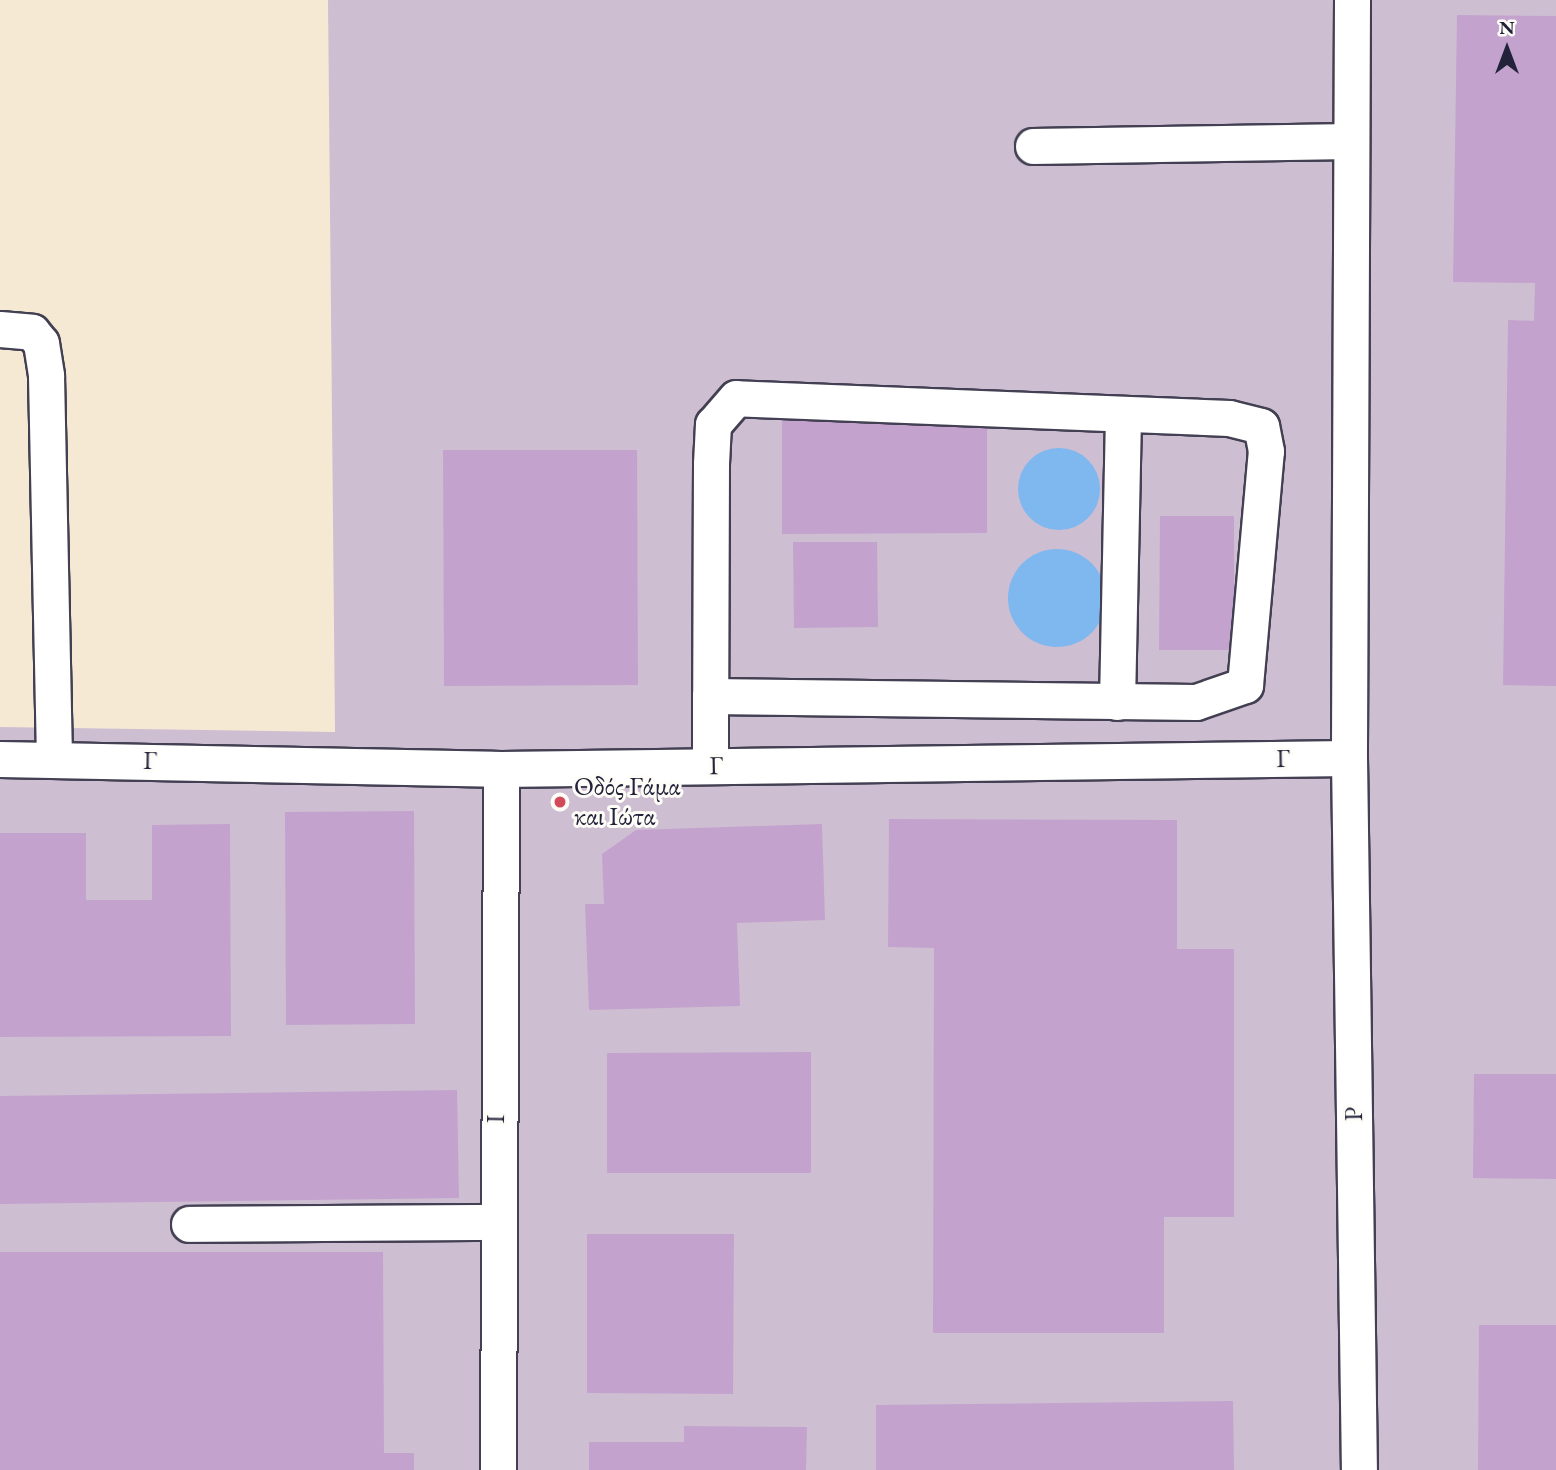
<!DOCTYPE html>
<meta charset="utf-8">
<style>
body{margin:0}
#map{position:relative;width:1556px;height:1470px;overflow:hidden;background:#f6e9d4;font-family:"EB Garamond",serif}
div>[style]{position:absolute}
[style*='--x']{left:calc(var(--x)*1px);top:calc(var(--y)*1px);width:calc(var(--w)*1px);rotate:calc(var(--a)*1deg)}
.industrial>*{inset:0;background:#cebed2}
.water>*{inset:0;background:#7fb7ef}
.round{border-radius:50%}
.building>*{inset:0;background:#c3a3cd}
.roads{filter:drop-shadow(2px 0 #424052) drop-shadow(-2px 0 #424052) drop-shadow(0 2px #424052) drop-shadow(0 -2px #424052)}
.minor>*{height:35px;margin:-17.5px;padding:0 17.5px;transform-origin:17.5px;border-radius:17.5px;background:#fff}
.dots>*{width:19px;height:19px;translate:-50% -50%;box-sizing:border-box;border:4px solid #fdfcf7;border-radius:50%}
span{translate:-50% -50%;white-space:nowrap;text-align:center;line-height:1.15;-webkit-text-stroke:6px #fdfcf7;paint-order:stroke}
.street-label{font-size:26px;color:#22223b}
.poi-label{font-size:26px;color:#22223b}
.left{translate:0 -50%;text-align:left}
.north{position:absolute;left:1472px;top:14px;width:70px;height:70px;-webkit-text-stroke:5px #fdfcf7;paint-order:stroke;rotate:0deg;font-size:19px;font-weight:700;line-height:28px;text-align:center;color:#22223b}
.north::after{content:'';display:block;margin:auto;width:24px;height:32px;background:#22223b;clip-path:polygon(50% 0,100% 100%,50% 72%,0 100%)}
</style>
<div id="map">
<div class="industrial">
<div style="clip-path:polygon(328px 0,1556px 0,1556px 1470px,0 1470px,0 727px,335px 732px)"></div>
</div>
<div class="water">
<div class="round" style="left:1018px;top:448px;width:82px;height:82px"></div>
<div class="round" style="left:1008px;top:549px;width:98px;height:98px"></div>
</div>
<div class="building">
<div style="clip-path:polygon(1457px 15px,1556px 16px,1556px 686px,1503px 685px,1508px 320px,1534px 321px,1535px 283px,1453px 282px)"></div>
<div style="clip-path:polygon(987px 414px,987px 533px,782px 534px,782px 415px)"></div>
<div style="clip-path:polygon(443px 450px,637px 450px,638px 685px,444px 686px)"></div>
<div style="clip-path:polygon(1160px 516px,1234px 516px,1234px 650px,1159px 650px)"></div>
<div style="clip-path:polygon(793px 542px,877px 542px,878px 627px,794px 628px)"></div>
<div style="clip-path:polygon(414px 811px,415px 1024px,286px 1025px,285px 812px)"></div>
<div style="clip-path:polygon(889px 819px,1177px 820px,1177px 949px,1234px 949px,1234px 1217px,1164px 1217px,1164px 1333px,933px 1333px,934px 948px,888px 947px)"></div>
<div style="clip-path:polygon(230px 824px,231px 1036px,0 1037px,0 833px,86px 833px,86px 900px,152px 900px,152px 825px)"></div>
<div style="clip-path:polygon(822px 824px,825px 920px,737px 923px,740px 1006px,589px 1010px,585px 904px,604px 904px,602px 854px,636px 830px)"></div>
<div style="clip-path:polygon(811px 1052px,811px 1173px,607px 1173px,607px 1053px)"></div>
<div style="clip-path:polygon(1474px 1074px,1556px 1074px,1556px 1179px,1473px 1178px)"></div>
<div style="clip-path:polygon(457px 1090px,459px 1198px,0 1204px,0 1096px)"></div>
<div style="clip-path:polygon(587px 1234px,734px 1234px,733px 1394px,587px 1393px)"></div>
<div style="clip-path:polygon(0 1252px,383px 1252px,384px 1453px,414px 1453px,414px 1470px,0 1470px)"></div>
<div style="clip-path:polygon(1479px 1325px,1556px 1325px,1556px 1470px,1478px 1470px)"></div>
<div style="clip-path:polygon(1233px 1401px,1234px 1470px,876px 1470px,876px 1405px)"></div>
<div style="clip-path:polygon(684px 1426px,807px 1427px,806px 1470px,589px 1470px,589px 1442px,684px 1442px)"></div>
</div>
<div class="roads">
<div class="minor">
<div style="--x:1352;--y:0;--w:758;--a:90.23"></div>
<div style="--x:1349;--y:758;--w:712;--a:89.2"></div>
<div style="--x:1033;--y:146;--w:317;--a:-0.9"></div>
<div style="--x:0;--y:329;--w:32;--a:5"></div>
<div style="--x:32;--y:332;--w:14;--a:51"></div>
<div style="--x:41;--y:343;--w:33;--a:81"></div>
<div style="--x:46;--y:376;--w:383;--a:88.8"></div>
<div style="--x:710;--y:696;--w:486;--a:0.7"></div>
<div style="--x:1196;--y:702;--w:52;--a:-19.1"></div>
<div style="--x:1245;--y:685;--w:235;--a:-84.9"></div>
<div style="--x:1266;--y:451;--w:25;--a:-101"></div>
<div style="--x:1261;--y:426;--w:33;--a:-166"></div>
<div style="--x:1229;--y:418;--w:493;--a:-177.7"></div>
<div style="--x:736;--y:398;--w:35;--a:131"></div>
<div style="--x:713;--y:424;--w:40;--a:92.9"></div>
<div style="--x:711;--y:464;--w:232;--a:90.2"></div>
<div style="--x:710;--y:696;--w:70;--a:90"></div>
<div style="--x:1117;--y:702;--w:288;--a:-88.8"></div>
<div style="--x:0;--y:759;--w:501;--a:1.14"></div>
<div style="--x:501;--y:769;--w:848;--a:-0.74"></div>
<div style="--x:189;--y:1224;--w:306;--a:-0.4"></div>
<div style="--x:498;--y:1470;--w:701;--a:-89.75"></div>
</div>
</div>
<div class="dots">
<div style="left:560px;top:802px;background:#d1495b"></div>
</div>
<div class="street-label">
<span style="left:1283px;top:759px;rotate:-1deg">Γ</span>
<span style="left:150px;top:761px;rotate:1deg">Γ</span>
<span style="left:716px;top:766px;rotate:-1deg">Γ</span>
<span style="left:1354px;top:1114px;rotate:-91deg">Ρ</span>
<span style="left:496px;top:1119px;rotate:-89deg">Ι</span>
</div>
<div class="poi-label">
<span class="left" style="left:574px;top:802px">Οδός Γάμα<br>και Ιώτα</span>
</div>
<div class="north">N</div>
</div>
